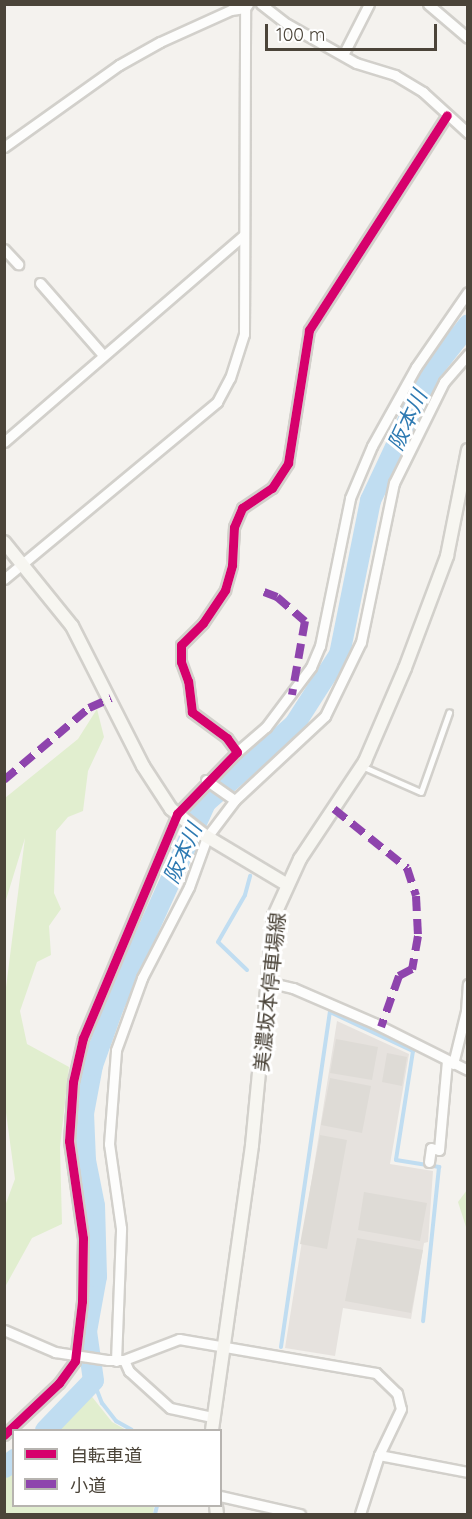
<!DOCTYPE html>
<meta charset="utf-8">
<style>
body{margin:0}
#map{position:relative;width:472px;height:1519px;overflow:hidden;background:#f4f2ee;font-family:Quicksand,"Noto Sans JP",sans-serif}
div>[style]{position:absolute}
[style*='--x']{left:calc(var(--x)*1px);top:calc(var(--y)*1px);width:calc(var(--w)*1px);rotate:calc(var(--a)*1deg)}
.industrial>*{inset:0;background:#e6e2de}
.green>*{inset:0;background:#e1eecf}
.stream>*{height:4px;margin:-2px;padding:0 2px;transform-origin:2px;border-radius:2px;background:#c0ddf1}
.river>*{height:21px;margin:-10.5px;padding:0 10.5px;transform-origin:10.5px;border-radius:10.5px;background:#c0ddf1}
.building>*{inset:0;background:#dedbd6}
.roads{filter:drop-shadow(2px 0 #d2d0cb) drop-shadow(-2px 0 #d2d0cb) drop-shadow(0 2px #d2d0cb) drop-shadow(0 -2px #d2d0cb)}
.lane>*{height:4.5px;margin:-2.25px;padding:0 2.25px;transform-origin:2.25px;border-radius:2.25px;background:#fdfdfc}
.street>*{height:9px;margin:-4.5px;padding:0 4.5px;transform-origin:4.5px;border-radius:4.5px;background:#fdfdfc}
.secondary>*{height:12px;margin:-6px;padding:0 6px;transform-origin:6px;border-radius:6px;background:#f7f6f1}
.quiet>*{height:8px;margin-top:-4px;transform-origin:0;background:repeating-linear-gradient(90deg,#8e44ad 0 15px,transparent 0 23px)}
.cycleway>*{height:9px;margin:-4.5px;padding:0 4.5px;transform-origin:4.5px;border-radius:4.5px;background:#d6006c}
span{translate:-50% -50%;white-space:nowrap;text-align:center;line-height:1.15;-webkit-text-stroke:6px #fff;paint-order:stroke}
.street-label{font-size:20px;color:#4b4439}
.water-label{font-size:21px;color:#2e7ab2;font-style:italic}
.frame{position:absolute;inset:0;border:6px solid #4b4439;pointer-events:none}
.legend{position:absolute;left:12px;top:1429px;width:210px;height:78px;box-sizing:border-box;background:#fff;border:2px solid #b7b4b0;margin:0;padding:8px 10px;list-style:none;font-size:18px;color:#4b4439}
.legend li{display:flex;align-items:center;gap:12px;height:30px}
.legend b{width:30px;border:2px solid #b7b4b0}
.scale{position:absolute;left:265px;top:24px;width:172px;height:27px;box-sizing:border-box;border:3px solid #4b4439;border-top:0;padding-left:8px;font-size:18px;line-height:21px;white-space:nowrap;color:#4b4439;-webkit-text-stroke:4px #fff;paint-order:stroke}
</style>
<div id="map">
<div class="industrial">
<div style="clip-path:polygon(337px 1021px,409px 1054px,390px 1164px,433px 1171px,428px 1242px,424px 1243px,411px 1319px,343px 1308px,335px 1356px,285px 1348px)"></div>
</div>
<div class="green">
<div style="clip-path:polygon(97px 709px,104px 737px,88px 771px,83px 811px,68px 817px,56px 831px,54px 893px,61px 909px,49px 926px,51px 955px,37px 962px,20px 1011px,27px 1044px,69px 1067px,60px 1147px,62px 1224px,32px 1238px,5px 1287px,5px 1206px,15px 1179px,4px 1098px,4px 1003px,25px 838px,5px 903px,5px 798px,78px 739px)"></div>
<div style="clip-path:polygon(467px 1190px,467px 1230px,458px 1202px)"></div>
<div style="clip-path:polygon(89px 1393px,112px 1422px,126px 1430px,51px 1430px)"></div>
<div style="clip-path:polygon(13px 1465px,14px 1506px,154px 1506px,153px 1514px,5px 1514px,5px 1473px)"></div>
</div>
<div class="stream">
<div style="--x:247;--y:970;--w:40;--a:-136"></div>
<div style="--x:218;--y:942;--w:54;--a:-60.1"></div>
<div style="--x:245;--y:895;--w:20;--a:-75"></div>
<div style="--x:281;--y:1347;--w:339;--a:-81.7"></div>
<div style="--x:330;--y:1012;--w:92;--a:25.2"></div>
<div style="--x:413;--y:1051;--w:110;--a:98.9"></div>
<div style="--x:396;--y:1160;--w:44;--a:9.2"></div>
<div style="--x:439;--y:1167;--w:155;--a:95.9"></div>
<div style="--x:93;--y:1380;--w:25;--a:69"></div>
<div style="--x:102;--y:1403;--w:23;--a:52"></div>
<div style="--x:116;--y:1421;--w:18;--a:29"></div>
<div style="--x:155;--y:1514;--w:8;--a:-76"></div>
</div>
<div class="river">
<div style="--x:45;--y:1430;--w:69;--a:-46.2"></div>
<div style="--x:93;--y:1380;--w:49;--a:-98.1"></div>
<div style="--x:86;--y:1331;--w:56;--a:-79.7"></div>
<div style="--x:96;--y:1276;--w:71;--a:-91.6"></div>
<div style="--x:94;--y:1205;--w:46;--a:-101.3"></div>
<div style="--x:85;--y:1160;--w:47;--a:-92.4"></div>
<div style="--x:83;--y:1113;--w:49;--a:-79.4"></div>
<div style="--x:92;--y:1065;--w:63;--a:-70.4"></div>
<div style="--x:113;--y:1006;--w:224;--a:-65.7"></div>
<div style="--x:205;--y:802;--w:118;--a:-41.2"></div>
<div style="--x:294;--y:724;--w:83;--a:-57.3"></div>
<div style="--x:339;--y:654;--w:157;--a:-78.6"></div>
<div style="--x:370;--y:500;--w:141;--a:-64.9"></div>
<div style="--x:430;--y:372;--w:61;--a:-51.6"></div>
<div style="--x:4;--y:1467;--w:13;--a:-39"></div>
</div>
<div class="building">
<div style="clip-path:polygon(336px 1039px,378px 1047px,372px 1080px,330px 1073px)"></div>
<div style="clip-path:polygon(387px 1053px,407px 1057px,402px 1086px,382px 1082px)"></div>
<div style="clip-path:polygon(330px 1078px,371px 1086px,362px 1133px,321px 1125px)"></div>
<div style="clip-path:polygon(320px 1135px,347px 1140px,327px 1249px,300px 1244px)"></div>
<div style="clip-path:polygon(364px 1192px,427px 1203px,420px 1241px,358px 1230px)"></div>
<div style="clip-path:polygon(357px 1238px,423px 1250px,411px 1313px,345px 1301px)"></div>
</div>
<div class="roads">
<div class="lane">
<div style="--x:362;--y:766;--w:64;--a:23.8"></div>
<div style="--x:421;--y:792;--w:84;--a:-70.5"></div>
</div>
<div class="street">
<div style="--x:261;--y:4;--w:33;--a:38"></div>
<div style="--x:287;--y:24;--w:79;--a:29.5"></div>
<div style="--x:356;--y:63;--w:41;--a:17.1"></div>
<div style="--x:395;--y:75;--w:33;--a:31"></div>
<div style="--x:423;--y:92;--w:61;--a:42.3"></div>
<div style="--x:428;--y:4;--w:52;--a:40.4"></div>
<div style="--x:343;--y:55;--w:57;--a:-63"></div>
<div style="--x:4;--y:147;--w:141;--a:-35.5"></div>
<div style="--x:119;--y:65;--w:47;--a:-29.3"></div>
<div style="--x:160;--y:42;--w:78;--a:-24.3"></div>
<div style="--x:231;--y:10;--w:14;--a:-8"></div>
<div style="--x:4;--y:249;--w:21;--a:47"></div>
<div style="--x:40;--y:283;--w:96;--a:48.8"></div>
<div style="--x:4;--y:442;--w:317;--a:-40.8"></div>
<div style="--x:4;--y:579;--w:277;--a:-39.7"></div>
<div style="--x:217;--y:402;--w:27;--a:-62"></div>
<div style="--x:230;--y:378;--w:46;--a:-72.3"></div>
<div style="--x:244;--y:334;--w:326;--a:-89.8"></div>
<div style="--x:245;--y:8;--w:5;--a:-53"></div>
<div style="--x:237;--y:752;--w:38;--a:-41"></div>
<div style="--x:266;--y:727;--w:75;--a:-53.1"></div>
<div style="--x:311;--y:667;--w:23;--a:-67"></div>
<div style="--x:320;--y:646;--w:151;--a:-78.5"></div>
<div style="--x:350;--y:498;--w:56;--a:-67.1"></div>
<div style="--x:372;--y:446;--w:90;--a:-60.9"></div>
<div style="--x:416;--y:367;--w:91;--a:-55.3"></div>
<div style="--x:206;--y:780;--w:35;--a:35"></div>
<div style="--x:267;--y:982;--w:27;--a:13"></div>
<div style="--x:293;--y:988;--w:88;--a:23.4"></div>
<div style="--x:374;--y:1023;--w:105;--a:26.6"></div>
<div style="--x:453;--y:1064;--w:55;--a:-76.2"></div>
<div style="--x:466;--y:1011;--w:27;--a:-86"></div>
<div style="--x:429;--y:1162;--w:14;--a:-82"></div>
<div style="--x:431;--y:1148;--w:8;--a:14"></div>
<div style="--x:439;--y:1150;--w:89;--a:-84.9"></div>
<div style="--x:4;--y:1330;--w:56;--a:23.3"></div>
<div style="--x:55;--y:1352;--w:54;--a:8.6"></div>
<div style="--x:108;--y:1360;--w:16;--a:0"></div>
<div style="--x:124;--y:1360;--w:59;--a:-20.9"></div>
<div style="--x:179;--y:1339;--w:200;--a:9.8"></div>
<div style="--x:376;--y:1373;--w:29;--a:44"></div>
<div style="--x:397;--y:1393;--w:16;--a:76"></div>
<div style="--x:401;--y:1409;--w:51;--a:115.6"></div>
<div style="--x:379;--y:1455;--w:62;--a:107.9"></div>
<div style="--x:124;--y:1360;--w:12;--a:66"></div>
<div style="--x:129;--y:1371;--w:55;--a:42.1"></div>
<div style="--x:170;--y:1408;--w:43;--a:12.1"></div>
<div style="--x:116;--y:1361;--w:133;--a:-87.8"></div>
<div style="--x:121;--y:1228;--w:85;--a:-98.1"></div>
<div style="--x:109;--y:1144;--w:94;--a:-85.7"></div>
<div style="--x:116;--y:1050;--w:77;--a:-70.1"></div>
<div style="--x:142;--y:978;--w:102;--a:-62.7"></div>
<div style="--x:189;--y:887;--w:53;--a:-70.2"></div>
<div style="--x:207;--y:837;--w:46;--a:-52.9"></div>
<div style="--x:235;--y:800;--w:123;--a:-43"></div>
<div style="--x:325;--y:716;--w:82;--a:-64.1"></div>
<div style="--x:361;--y:642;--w:162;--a:-78.3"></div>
<div style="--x:394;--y:483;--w:113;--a:-63.7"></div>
<div style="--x:444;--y:382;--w:37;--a:-49"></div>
<div style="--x:4;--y:1435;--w:76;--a:-43.4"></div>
<div style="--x:59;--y:1383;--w:27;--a:-54"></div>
<div style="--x:75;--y:1361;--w:60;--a:-83.3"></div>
<div style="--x:82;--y:1301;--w:63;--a:-89.1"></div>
<div style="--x:83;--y:1238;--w:98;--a:-98.2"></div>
<div style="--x:69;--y:1141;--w:59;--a:-86.1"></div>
<div style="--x:73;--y:1082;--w:45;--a:-77.2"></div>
<div style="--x:83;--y:1038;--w:243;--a:-67.2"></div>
<div style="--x:177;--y:814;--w:86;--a:-45.9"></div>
<div style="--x:237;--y:752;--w:17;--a:-126"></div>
<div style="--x:227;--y:738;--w:44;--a:-143.4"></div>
<div style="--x:192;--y:712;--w:31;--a:-97"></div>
<div style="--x:188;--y:681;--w:20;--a:-110"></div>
<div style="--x:181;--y:662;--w:17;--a:-90"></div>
<div style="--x:181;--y:645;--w:31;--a:-45"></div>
<div style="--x:203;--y:623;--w:40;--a:-56"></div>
<div style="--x:225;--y:590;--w:26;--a:-74"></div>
<div style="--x:232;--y:565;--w:38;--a:-87"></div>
<div style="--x:234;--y:527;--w:21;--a:-67"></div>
<div style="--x:242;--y:508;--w:36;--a:-34"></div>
<div style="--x:272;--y:488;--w:30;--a:-57"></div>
<div style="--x:288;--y:463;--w:135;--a:-81"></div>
<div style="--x:309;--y:330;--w:255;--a:-57.3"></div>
<div style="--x:379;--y:1455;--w:91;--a:10.8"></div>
<div style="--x:220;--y:1496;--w:82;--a:12.7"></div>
</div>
<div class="secondary">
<div style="--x:4;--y:542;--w:108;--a:51"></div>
<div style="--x:72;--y:626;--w:157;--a:63.1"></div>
<div style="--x:143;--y:766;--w:51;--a:56.9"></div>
<div style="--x:171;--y:809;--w:42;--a:38.2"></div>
<div style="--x:204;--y:835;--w:96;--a:30.9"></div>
<div style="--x:212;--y:1430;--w:288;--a:-82"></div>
<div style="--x:252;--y:1145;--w:230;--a:-84.5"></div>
<div style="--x:274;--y:916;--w:63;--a:-65.5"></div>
<div style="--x:300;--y:859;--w:118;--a:-56.4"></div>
<div style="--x:365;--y:761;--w:101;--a:-66.7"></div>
<div style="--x:405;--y:668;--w:120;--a:-69.4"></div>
<div style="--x:447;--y:556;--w:108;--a:-78.8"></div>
<div style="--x:216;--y:1506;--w:8;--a:83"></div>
</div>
</div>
<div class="quiet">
<div style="--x:264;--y:592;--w:14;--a:21"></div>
<div style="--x:277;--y:597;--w:37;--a:41"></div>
<div style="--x:305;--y:621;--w:75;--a:100"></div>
<div style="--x:4;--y:780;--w:111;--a:-40.3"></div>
<div style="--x:89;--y:708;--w:24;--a:-24"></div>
<div style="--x:334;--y:809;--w:94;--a:38.9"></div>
<div style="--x:407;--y:868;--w:29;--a:72"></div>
<div style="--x:416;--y:896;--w:40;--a:87.1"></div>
<div style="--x:418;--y:936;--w:34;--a:100"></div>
<div style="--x:412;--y:969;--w:15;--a:152"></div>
<div style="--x:399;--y:976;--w:54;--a:109.4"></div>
</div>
<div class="cycleway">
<div style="--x:4;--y:1435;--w:76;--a:-43.4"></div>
<div style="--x:59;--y:1383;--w:27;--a:-54"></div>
<div style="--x:75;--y:1361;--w:60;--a:-83.3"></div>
<div style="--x:82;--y:1301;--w:63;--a:-89.1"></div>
<div style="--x:83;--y:1238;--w:98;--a:-98.2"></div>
<div style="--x:69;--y:1141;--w:59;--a:-86.1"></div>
<div style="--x:73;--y:1082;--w:45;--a:-77.2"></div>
<div style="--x:83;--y:1038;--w:243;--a:-67.2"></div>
<div style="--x:177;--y:814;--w:86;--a:-45.9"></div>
<div style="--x:237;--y:752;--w:17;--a:-126"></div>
<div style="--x:227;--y:738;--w:44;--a:-143.4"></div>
<div style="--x:192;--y:712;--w:31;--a:-97"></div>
<div style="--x:188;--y:681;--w:20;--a:-110"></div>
<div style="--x:181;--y:662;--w:17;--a:-90"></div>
<div style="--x:181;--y:645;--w:31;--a:-45"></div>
<div style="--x:203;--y:623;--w:40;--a:-56"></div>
<div style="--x:225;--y:590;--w:26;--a:-74"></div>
<div style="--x:232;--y:565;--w:38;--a:-87"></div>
<div style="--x:234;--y:527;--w:21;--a:-67"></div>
<div style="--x:242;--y:508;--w:36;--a:-34"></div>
<div style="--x:272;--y:488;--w:30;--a:-57"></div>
<div style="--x:288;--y:463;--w:135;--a:-81"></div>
<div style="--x:309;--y:330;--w:255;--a:-57.3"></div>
</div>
<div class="street-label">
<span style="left:269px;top:992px;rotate:-84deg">美濃坂本停車場線</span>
</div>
<div class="water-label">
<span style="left:407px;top:420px;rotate:-65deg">阪本川</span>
<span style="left:182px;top:853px;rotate:-66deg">阪本川</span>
</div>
<div class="frame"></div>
<ul class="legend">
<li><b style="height:8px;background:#d6006c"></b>自転車道</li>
<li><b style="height:8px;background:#8e44ad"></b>小道</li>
</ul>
<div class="scale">100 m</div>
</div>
